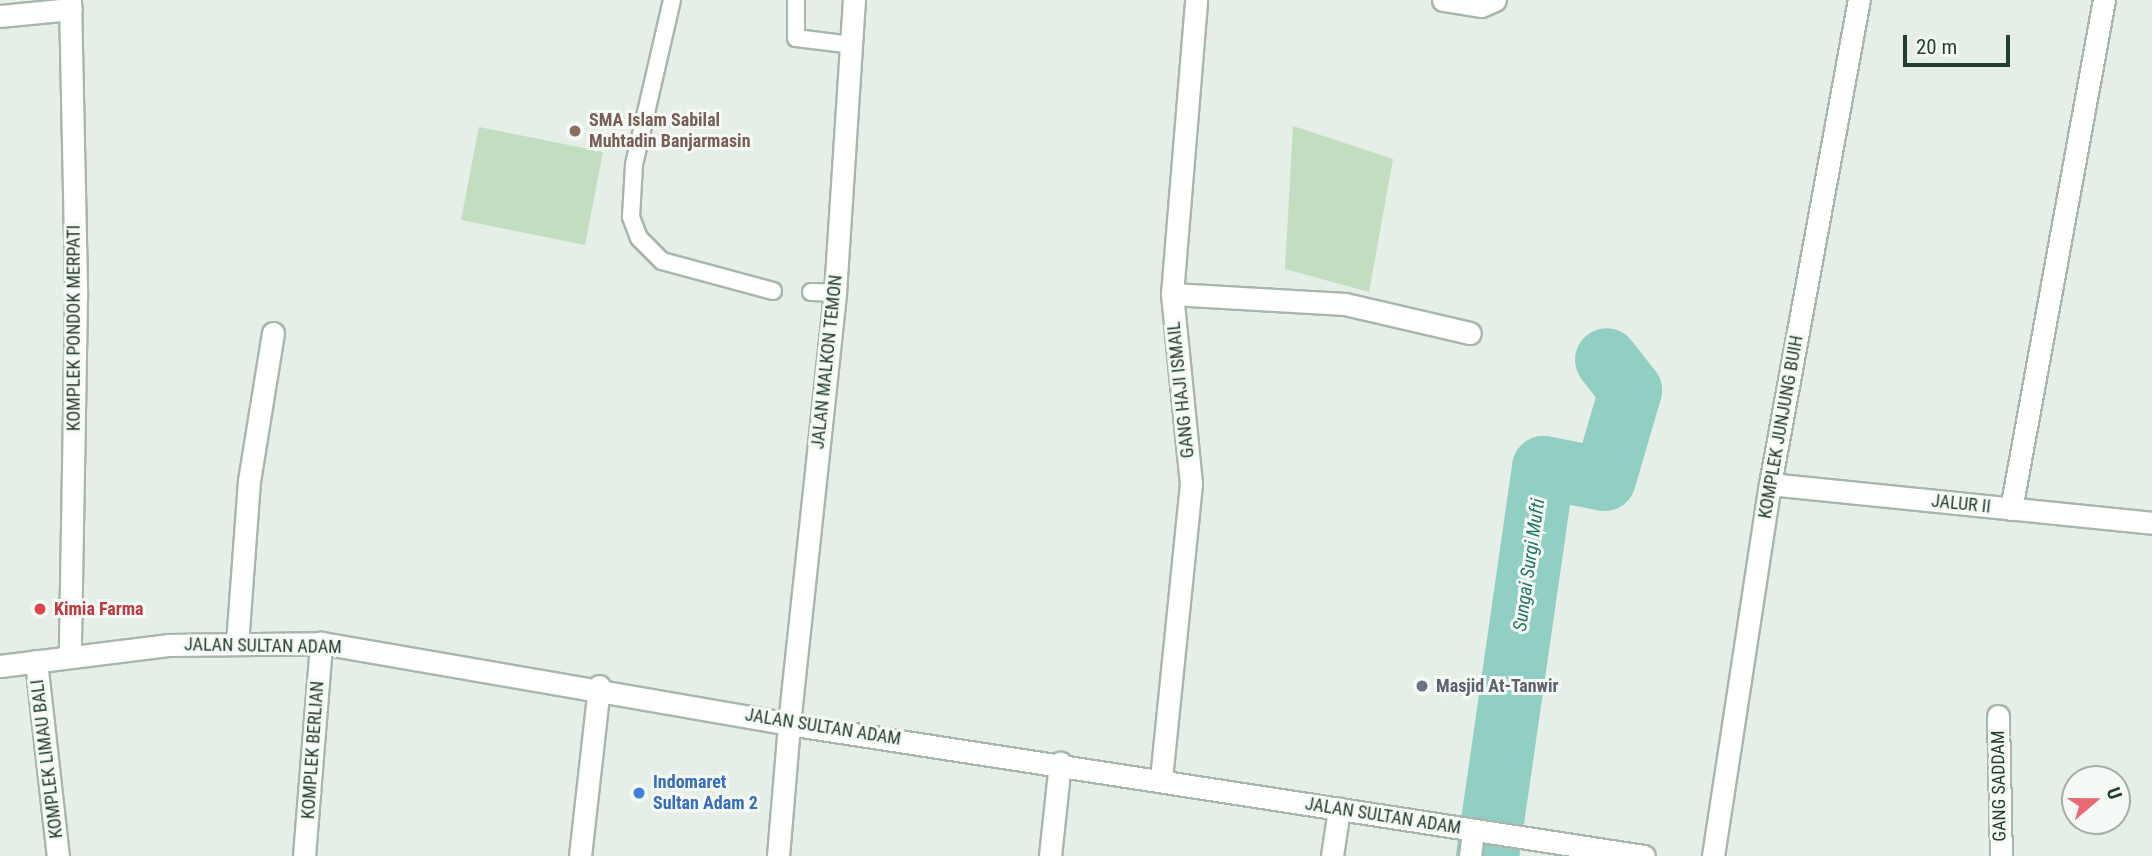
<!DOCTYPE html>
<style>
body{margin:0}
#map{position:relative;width:2152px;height:856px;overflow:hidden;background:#e5eee7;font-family:"Roboto Condensed",sans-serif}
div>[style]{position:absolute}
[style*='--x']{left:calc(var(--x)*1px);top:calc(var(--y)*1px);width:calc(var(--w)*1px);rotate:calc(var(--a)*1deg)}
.green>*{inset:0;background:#c2ddc0}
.river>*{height:63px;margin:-31.5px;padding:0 31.5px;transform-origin:31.5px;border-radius:31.5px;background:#91cec3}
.roads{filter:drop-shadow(2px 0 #a8b6ac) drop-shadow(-2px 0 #a8b6ac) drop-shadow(0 2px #a8b6ac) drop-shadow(0 -2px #a8b6ac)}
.lane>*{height:16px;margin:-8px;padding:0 8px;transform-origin:8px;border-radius:8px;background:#fff}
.street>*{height:21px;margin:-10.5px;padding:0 10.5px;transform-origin:10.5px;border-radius:10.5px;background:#fff}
.secondary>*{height:21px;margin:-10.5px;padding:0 10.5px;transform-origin:10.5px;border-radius:10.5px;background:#fff}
.dots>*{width:19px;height:19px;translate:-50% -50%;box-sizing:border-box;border:4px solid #f6faf7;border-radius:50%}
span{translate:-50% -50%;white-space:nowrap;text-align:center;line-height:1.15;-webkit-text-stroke:6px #f6faf7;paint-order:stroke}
.education-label{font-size:18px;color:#785e54;font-weight:700}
.left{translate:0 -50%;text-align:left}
.street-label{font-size:18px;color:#253f2f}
.health-label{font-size:18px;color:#be3a42;font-weight:700}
.worship-label{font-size:18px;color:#5b616d;font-weight:700}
.shop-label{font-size:18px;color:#366cbe;font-weight:700}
.water-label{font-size:19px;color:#237769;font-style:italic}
.north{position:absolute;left:2061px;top:765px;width:70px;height:70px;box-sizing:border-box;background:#f6faf7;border:2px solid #a2afa7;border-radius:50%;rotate:70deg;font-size:19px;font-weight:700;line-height:28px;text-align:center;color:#253f2f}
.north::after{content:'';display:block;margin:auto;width:24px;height:32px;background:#e96873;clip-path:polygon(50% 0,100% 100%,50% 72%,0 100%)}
.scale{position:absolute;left:1903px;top:35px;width:107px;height:32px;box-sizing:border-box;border:4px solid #253f2f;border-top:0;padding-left:9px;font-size:21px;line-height:24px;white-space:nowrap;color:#253f2f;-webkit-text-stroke:5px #f6faf7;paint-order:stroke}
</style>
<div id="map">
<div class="green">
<div style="clip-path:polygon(1293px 126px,1393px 159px,1369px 292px,1285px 269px)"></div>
<div style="clip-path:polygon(479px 127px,603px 152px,585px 245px,461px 220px)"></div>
</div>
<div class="river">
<div style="--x:1487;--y:856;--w:393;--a:-81.8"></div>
<div style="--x:1543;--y:467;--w:62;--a:11.1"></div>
<div style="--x:1604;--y:479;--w:93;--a:-73.7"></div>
<div style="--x:1630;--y:390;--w:39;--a:-128"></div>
</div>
<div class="roads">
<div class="lane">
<div style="--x:672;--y:0;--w:169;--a:103"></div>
<div style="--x:634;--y:165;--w:52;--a:93.3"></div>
<div style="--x:631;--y:217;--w:22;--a:69"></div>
<div style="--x:639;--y:238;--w:33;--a:45"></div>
<div style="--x:662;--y:261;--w:115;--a:15.1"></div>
<div style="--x:796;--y:0;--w:38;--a:90"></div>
<div style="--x:796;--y:38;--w:56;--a:7.1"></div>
<div style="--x:811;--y:292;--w:24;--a:2"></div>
</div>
<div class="street">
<div style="--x:70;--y:0;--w:297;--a:88.8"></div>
<div style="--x:76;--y:297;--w:360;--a:91"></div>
<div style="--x:1443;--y:0;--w:38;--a:9"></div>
<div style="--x:1481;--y:6;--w:15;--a:-23"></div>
<div style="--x:0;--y:16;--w:71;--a:-5.6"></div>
<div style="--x:1172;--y:294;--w:173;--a:3.3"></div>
<div style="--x:1345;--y:304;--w:128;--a:13.1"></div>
<div style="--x:1770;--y:484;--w:384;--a:5.8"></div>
<div style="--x:2011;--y:509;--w:517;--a:-79.65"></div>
<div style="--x:237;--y:644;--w:163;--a:-85.8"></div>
<div style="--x:249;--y:481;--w:150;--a:-80.8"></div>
<div style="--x:36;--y:661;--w:196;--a:83.6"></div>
<div style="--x:1998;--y:716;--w:140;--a:88.8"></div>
<div style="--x:1161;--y:779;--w:297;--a:-84.2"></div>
<div style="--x:1191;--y:484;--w:191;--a:-95.7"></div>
<div style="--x:1172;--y:294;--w:295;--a:-85.3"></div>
<div style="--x:304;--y:856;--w:214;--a:-85.4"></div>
<div style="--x:580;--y:856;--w:171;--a:-83.6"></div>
<div style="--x:778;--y:856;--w:132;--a:-85.2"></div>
<div style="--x:1050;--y:856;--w:94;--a:-83.9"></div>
<div style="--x:1332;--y:856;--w:48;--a:-81.5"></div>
<div style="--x:1470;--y:856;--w:25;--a:-83"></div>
<div style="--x:1713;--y:856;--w:376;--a:-81.3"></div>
<div style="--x:1770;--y:484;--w:492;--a:-79.6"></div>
</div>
<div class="secondary">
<div style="--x:0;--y:666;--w:169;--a:-7.1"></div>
<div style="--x:168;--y:645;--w:153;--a:-0.7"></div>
<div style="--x:321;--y:643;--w:475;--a:9.8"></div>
<div style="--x:789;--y:724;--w:865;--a:8.78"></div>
<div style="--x:789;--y:724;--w:433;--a:-83.9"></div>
<div style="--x:835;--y:293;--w:294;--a:-86.3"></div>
</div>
</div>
<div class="dots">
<div style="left:575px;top:131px;background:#8d6e63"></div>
<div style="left:40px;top:609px;background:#e0444e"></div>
<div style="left:1422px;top:686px;background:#6b7280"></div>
<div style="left:639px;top:793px;background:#3f7fe0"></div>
</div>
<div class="education-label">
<span class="left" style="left:589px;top:131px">SMA Islam Sabilal<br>Muhtadin Banjarmasin</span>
</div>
<div class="street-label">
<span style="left:74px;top:328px;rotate:-90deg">KOMPLEK PONDOK MERPATI</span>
<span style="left:827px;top:362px;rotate:-84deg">JALAN MALKON TEMON</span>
<span style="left:1181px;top:390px;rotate:-96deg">GANG HAJI ISMAIL</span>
<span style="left:1781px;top:427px;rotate:-80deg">KOMPLEK JUNJUNG BUIH</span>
<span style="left:1961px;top:504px;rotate:6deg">JALUR II</span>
<span style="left:263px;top:646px;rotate:1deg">JALAN SULTAN ADAM</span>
<span style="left:823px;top:727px;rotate:9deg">JALAN SULTAN ADAM</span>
<span style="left:313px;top:750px;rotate:-86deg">KOMPLEK BERLIAN</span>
<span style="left:47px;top:759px;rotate:-97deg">KOMPLEK LIMAU BALI</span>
<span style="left:1999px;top:786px;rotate:-91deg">GANG SADDAM</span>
<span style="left:1383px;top:816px;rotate:9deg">JALAN SULTAN ADAM</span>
</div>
<div class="health-label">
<span class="left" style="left:54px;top:609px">Kimia Farma</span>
</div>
<div class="worship-label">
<span class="left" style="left:1436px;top:686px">Masjid At-Tanwir</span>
</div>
<div class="shop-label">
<span class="left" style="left:653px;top:793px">Indomaret<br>Sultan Adam 2</span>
</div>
<div class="water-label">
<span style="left:1529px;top:565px;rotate:-82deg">Sungai Surgi Mufti</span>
</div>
<div class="north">U</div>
<div class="scale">20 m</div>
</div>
